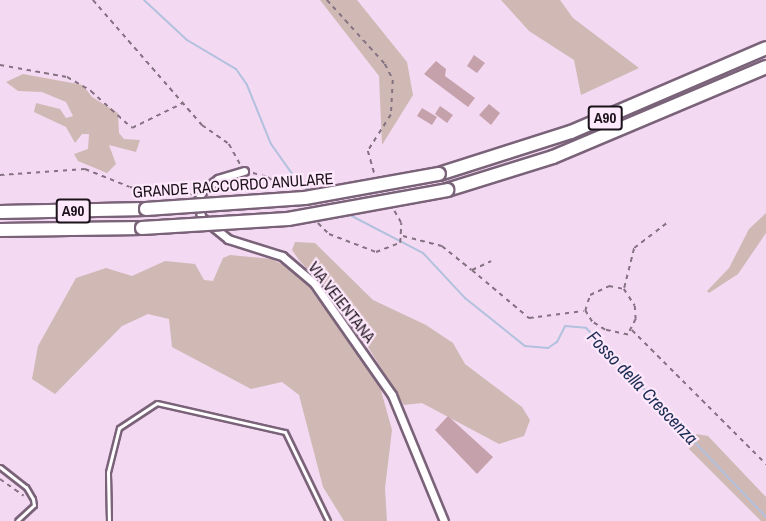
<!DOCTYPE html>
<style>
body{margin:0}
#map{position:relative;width:766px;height:521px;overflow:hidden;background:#f4d9f2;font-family:"Archivo Narrow",sans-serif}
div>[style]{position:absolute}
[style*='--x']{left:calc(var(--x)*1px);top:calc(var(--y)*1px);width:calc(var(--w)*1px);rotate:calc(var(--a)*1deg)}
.green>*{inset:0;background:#d0b8b4}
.stream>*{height:2px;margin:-1px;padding:0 1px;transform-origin:1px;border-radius:1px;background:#b2c1de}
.building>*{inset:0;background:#c4a1ab}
.path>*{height:1.5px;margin-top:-0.75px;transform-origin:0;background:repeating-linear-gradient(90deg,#847282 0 4.5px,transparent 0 9px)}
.roads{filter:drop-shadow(2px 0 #7a6379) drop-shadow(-2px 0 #7a6379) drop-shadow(0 2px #7a6379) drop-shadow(0 -2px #7a6379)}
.service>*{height:3px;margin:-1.5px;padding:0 1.5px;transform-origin:1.5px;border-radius:1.5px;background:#fff}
.minor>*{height:7px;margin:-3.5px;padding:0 3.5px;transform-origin:3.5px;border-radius:3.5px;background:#fff}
.motorway>*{height:12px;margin:-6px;padding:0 6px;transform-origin:6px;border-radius:6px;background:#fff}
.bridges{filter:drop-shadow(2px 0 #7a6379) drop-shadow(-2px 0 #7a6379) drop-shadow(0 2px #7a6379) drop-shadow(0 -2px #7a6379)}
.motorway-bridge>*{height:12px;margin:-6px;padding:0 6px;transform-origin:6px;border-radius:6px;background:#fff}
span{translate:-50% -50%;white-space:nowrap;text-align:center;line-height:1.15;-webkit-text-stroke:4.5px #fee8fc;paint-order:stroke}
.shield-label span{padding:2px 4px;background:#fee8fc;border:2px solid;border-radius:4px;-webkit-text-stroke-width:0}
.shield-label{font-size:15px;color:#1b121a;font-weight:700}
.street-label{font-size:16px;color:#1b121a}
.water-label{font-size:18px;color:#1c2d54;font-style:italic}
</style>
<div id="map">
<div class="green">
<div style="clip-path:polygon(320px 0,357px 0,407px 62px,413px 95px,382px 145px,379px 76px)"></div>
<div style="clip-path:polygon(501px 0,560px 0,573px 18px,639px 68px,581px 95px,574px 60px,529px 31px)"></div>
<div style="clip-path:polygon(23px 74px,83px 85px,92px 97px,118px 113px,119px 133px,124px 139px,140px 140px,136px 152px,109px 145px,116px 164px,107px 173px,78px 161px,74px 154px,88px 149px,89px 134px,82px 134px,75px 143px,66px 127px,34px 112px,36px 103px,60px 109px,66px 118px,73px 116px,66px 102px,42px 92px,18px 91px,6px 82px)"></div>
<div style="clip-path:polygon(766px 213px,766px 233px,738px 274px,709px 293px,707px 291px,729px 268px,749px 229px)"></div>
<div style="clip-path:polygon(295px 242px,315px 243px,373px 300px,426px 325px,453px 343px,465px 364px,522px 407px,530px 420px,524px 436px,499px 444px,422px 403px,404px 405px,347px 313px,299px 260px,292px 250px)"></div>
<div style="clip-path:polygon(230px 255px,272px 259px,298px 273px,377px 376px,392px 430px,385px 488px,387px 521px,344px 521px,323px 487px,299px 395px,282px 382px,251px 389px,172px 347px,169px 319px,148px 314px,122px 326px,55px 394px,32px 379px,38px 346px,76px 278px,106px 268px,132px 276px,165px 261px,195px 264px,204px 280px,213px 281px,223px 258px)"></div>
<div style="clip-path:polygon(696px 434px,708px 436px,766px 497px,766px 521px,761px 521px,689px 449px)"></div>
</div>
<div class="stream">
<div style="--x:144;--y:0;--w:59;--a:42.9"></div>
<div style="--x:187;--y:40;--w:57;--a:30.6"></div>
<div style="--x:236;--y:69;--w:19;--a:55"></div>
<div style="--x:247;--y:85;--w:64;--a:67.9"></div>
<div style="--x:271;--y:144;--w:47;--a:54.6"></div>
<div style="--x:298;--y:182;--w:18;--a:34"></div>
<div style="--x:346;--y:213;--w:87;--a:27.5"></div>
<div style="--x:423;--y:253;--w:62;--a:47"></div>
<div style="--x:465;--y:298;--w:77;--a:38.7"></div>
<div style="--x:525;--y:346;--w:23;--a:5"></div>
<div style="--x:548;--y:348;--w:11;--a:-34"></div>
<div style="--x:557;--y:342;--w:18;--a:-63"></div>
<div style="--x:565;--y:326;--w:21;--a:5"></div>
<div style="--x:586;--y:328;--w:261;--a:46.4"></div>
</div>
<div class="building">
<div style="clip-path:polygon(474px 55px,485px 63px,477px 73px,467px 66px)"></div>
<div style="clip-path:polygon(436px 61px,446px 69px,445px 76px,475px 98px,468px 107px,424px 74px)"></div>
<div style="clip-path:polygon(489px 104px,500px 113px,491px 125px,479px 115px)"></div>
<div style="clip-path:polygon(440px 106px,453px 115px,447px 123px,435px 114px)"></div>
<div style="clip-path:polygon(422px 108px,437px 117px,432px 125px,417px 116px)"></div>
<div style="clip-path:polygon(448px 416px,493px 457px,477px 474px,435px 430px)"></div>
</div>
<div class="path">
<div style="--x:93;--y:0;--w:166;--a:48.9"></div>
<div style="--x:202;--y:125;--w:33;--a:35"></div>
<div style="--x:229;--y:144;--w:23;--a:61"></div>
<div style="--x:327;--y:0;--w:86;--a:47.8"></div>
<div style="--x:385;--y:64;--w:18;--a:63"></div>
<div style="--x:393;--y:80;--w:35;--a:93"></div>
<div style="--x:391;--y:115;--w:43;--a:122.6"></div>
<div style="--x:368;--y:151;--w:25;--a:74"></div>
<div style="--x:0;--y:65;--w:68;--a:10.2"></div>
<div style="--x:67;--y:77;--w:28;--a:30"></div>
<div style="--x:91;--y:91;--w:55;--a:42.1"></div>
<div style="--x:132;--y:128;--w:57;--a:-26.1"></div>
<div style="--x:253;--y:173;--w:16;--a:15"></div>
<div style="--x:268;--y:177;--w:18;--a:38"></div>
<div style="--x:0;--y:175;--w:85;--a:-4"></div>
<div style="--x:85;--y:169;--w:48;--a:21.8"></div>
<div style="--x:130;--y:187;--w:40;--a:12"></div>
<div style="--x:169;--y:195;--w:23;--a:-2"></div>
<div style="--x:318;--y:223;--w:16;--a:45"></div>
<div style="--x:329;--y:234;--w:50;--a:21"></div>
<div style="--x:376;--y:252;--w:26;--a:-21"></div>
<div style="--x:400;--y:243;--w:20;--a:-87"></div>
<div style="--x:401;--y:223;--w:14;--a:-120"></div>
<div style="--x:403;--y:236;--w:40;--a:14.4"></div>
<div style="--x:442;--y:246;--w:38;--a:39"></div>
<div style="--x:472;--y:270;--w:21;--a:-25"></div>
<div style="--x:472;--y:270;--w:75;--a:40.1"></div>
<div style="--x:529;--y:318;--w:55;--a:-7.3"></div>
<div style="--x:609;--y:286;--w:15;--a:11"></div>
<div style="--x:624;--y:289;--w:20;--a:57"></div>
<div style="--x:635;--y:306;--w:13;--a:86"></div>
<div style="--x:636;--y:319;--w:18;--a:117"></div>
<div style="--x:628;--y:335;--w:24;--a:-168"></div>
<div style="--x:605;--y:330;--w:15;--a:-148"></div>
<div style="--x:592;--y:322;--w:13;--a:-122"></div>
<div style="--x:585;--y:311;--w:17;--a:-73"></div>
<div style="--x:590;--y:295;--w:21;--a:-25"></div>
<div style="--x:624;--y:288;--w:41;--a:-76"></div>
<div style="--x:634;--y:248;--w:43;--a:-37.4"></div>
<div style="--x:632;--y:330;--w:190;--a:45"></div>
<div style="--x:0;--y:479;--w:29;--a:35"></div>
</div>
<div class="roads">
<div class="service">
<div style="--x:0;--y:467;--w:33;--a:38"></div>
<div style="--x:26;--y:487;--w:14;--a:60"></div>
<div style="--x:33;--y:499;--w:6;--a:81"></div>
<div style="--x:34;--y:505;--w:23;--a:137"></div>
<div style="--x:109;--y:521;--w:49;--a:-91.2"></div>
<div style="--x:108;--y:472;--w:45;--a:-76"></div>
<div style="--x:119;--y:428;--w:45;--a:-33.3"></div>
<div style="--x:157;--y:403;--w:131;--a:12.8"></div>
<div style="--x:285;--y:432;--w:99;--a:64.2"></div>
</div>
<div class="minor">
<div style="--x:244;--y:171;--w:27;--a:163"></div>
<div style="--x:218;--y:179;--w:20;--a:143"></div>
<div style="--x:202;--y:191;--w:11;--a:112"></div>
<div style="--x:198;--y:201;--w:16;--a:79"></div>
<div style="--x:201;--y:217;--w:35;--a:39"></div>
<div style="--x:228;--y:239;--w:57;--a:17.5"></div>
<div style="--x:282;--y:256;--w:42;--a:40.2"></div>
<div style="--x:314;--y:283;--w:136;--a:55.1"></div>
<div style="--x:392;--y:395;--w:136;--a:67.6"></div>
</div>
<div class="motorway">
<div style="--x:439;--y:174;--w:139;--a:-17.7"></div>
<div style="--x:571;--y:132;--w:212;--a:-23.3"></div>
<div style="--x:447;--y:190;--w:111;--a:-17.3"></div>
<div style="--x:553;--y:157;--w:231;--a:-22.9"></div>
<div style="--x:0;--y:212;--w:146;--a:-1.2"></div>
<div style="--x:0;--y:230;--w:142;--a:-0.8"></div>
</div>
</div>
<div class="bridges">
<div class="motorway-bridge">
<div style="--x:146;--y:209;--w:159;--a:-4"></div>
<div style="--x:305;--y:198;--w:136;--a:-10.2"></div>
<div style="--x:142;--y:228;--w:146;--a:-3.5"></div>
<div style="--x:288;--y:219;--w:162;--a:-10.3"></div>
</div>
</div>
<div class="shield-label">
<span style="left:605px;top:118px">A90</span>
<span style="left:73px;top:211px">A90</span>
</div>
<div class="street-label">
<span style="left:233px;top:185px;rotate:-4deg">GRANDE RACCORDO ANULARE</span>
<span style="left:342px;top:302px;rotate:52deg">VIA VEIENTANA</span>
</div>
<div class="water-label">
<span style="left:642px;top:388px;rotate:46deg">Fosso della Crescenza</span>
</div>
</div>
